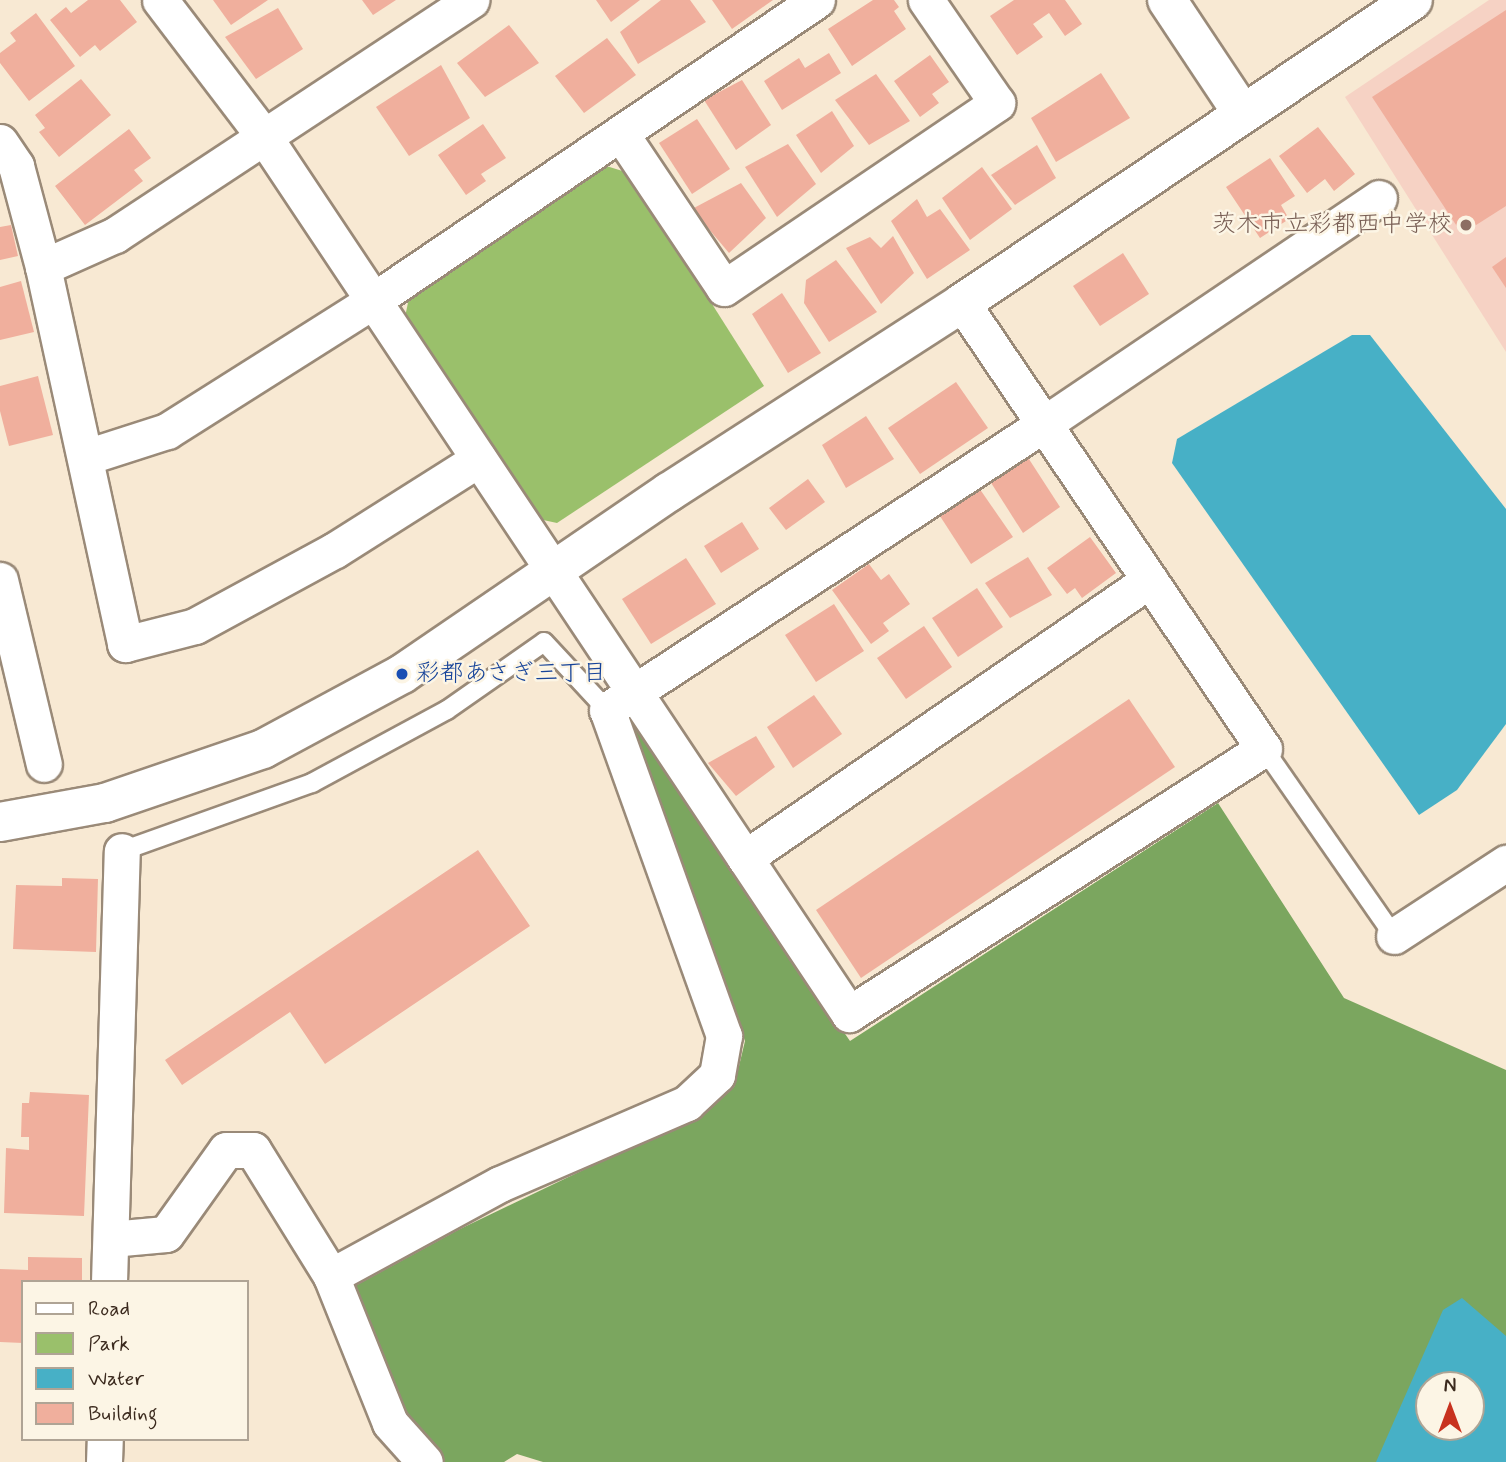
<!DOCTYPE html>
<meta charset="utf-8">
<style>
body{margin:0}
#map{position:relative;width:1506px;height:1462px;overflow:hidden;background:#f8e9d3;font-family:Mynerve,"Klee One",sans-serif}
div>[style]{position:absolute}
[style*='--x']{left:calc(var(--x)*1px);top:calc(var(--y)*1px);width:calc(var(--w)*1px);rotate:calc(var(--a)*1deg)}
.built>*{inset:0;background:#f6d2c4}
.green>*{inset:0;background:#9ac06b}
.forest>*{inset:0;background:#7ba65f}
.water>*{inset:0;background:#47b0c6}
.building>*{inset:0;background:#f0af9d}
.roads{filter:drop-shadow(2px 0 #9a8a78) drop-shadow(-2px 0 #9a8a78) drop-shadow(0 2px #9a8a78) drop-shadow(0 -2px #9a8a78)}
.lane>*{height:18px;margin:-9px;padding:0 9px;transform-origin:9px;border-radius:9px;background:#fff}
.street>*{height:35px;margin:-17.5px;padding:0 17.5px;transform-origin:17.5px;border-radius:17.5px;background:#fff}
.secondary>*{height:38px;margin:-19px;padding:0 19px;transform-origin:19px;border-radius:19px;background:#fff}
.dots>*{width:19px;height:19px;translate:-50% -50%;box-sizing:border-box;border:4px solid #fcf5e5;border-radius:50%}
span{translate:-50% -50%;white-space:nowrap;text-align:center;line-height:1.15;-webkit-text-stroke:5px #fcf5e5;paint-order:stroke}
.education-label{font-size:24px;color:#785e54}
.right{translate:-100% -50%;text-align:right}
.transit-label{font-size:24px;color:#164399}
.left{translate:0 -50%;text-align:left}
.legend{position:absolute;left:21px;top:1280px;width:228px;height:161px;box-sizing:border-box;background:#fcf5e5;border:2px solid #afa495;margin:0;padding:9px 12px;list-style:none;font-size:21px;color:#3b2a1e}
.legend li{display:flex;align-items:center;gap:14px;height:35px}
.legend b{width:35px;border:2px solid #afa495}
.north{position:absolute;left:1415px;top:1371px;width:70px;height:70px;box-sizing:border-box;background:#fcf5e5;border:2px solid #afa495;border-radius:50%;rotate:0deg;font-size:19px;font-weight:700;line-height:28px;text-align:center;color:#3b2a1e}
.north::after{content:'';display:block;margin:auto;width:24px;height:32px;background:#c8321e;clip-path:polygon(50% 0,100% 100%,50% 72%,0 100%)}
</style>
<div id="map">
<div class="built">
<div style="clip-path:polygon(1489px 0,1506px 0,1506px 352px,1345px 97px)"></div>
</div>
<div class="green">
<div style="clip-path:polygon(603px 165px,629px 173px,764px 386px,557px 523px,534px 518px,404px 322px,410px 293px)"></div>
</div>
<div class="forest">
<div style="clip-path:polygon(631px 722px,850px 1041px,1218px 803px,1344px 998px,1506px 1070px,1506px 1362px,1437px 1359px,1381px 1462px,543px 1462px,517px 1454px,504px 1462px,438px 1462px,400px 1422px,353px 1287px,458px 1230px,700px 1114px,734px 1087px,745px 1041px)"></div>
</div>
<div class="water">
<div style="clip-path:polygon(1352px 335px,1370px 335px,1506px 509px,1506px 724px,1457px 790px,1419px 815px,1172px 463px,1177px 439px)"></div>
<div style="clip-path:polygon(evenodd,1462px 1298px,1506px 1336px,1506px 1462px,1376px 1462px,1443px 1310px,1462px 1298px,1429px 1385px,1471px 1385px,1471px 1427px,1429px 1427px,1429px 1385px)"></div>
</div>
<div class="building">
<div style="clip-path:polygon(88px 0,120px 0,137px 22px,100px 51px,95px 45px,80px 57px,50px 20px,66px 7px,71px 13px)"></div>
<div style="clip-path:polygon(213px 0,268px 0,231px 25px)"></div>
<div style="clip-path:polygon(362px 0,396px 0,373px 15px)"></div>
<div style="clip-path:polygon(596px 0,640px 0,611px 22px)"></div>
<div style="clip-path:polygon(661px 0,690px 0,706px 22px,638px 64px,620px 32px)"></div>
<div style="clip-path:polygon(712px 0,773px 0,732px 29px)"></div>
<div style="clip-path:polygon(873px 0,894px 0,899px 7px,894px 11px,906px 29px,852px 66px,828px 29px)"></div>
<div style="clip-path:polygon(1014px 0,1065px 0,1082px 24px,1065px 36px,1049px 13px,1033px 24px,1043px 37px,1017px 55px,990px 16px)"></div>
<div style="clip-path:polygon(278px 8px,303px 49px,256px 79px,225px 37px)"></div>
<div style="clip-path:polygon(1506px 10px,1506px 206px,1462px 234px,1372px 97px)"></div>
<div style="clip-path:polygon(36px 13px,75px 66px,29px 101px,0 63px,0 53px,16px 41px,10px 33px)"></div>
<div style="clip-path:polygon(509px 25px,539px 63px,485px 97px,457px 63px)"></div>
<div style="clip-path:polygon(607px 38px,636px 75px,584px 113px,555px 76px)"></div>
<div style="clip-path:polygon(829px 53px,841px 73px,782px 110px,764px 81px,799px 58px,805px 68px)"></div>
<div style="clip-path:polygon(930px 55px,949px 82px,932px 94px,939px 103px,920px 117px,894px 81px)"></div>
<div style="clip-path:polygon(441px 65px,470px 118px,409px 156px,376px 107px)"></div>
<div style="clip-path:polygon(1101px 73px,1130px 118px,1056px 162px,1031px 118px)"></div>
<div style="clip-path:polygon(876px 74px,910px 121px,869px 145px,835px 100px)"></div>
<div style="clip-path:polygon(81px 79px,111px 115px,59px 157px,39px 132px,45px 128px,35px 115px)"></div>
<div style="clip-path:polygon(742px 80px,771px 125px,736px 150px,704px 100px)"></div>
<div style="clip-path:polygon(832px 111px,854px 146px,821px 173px,796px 135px)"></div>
<div style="clip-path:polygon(697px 119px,730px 169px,692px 194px,659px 143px)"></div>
<div style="clip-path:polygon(483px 124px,506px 158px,481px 174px,486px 181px,466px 195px,438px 155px)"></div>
<div style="clip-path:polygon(1318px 127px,1355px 174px,1334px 191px,1325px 179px,1307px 193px,1279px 156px)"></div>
<div style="clip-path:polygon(129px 129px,151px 158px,134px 170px,143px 181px,85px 225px,55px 186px)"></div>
<div style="clip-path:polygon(788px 144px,816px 184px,777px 217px,745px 167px)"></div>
<div style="clip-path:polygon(1037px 145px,1056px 178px,1015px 205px,991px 175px)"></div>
<div style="clip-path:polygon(1270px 158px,1295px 196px,1281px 205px,1289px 219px,1260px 238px,1226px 187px)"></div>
<div style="clip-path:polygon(982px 167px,1012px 209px,970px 240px,942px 198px)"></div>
<div style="clip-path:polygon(741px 183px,766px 218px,729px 253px,692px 209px)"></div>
<div style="clip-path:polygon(917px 199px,927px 217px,940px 209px,970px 250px,927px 279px,891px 221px)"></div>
<div style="clip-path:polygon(11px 225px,18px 256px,0 260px,0 227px)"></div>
<div style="clip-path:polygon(893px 236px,914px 273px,881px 304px,846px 248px,870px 237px,881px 248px)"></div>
<div style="clip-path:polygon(1123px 253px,1149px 294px,1100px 326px,1073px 286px)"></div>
<div style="clip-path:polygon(1506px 257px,1506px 288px,1492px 267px)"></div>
<div style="clip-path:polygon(836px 260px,877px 312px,829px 342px,804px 303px,806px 280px)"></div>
<div style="clip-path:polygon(21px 281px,34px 332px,0 340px,0 287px)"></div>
<div style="clip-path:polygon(782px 293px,821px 353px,788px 373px,752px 314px)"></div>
<div style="clip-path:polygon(38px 376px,53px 435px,9px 446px,0 411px,0 386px)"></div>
<div style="clip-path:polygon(956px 382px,988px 428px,920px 474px,888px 428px)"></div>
<div style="clip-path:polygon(866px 416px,894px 459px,846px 488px,822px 445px)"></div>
<div style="clip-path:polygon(1025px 453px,1060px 507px,1023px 533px,988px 478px)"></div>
<div style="clip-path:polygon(808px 479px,825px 502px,786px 530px,769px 508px)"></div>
<div style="clip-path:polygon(977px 485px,1013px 537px,971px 564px,938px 513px)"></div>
<div style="clip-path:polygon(742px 522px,759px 549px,721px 573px,704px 546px)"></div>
<div style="clip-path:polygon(1090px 537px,1116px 573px,1082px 598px,1075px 588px,1067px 594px,1047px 568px)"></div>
<div style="clip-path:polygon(1028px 557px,1052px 595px,1010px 618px,985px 583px)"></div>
<div style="clip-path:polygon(686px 558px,716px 604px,651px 644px,622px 599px)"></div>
<div style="clip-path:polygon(869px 564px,881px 580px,889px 574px,910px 604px,883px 623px,889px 631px,871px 644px,832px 590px)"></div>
<div style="clip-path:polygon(977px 588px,1003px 627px,958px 657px,932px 618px)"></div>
<div style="clip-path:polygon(834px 604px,864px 651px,816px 682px,785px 635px)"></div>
<div style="clip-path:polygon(924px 626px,952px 667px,906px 699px,877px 658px)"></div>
<div style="clip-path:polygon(814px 695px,842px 734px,793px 768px,767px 727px)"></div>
<div style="clip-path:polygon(1129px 699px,1175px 767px,861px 978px,816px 910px)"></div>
<div style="clip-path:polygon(756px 736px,775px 767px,736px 796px,708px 763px)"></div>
<div style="clip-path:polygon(478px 850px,530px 926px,325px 1064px,290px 1012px,182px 1085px,165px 1060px)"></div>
<div style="clip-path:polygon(62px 878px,98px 879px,96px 952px,13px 949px,16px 885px,62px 886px)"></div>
<div style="clip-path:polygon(30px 1092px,89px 1095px,84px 1216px,4px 1213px,6px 1148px,29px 1150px,29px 1137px,21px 1137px,22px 1103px,29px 1103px)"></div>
<div style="clip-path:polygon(28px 1257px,82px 1258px,82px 1282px,23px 1282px,23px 1343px,0 1342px,0 1269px,28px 1270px)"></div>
</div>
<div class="roads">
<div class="lane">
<div style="--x:1264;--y:749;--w:228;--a:55.2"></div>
<div style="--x:122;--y:851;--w:202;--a:-19.7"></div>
<div style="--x:312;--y:783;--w:153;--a:-28.4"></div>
<div style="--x:447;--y:710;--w:118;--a:-35"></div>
<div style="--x:544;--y:642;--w:93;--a:47.2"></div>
</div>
<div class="street">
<div style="--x:160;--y:0;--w:173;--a:52.7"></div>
<div style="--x:265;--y:138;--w:1053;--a:56.31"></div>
<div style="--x:849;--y:1014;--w:492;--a:-32.6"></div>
<div style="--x:1264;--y:749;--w:539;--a:-124.1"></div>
<div style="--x:621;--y:134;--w:185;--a:56.2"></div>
<div style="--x:724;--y:288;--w:330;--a:-34.1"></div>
<div style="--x:997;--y:103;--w:125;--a:-124.6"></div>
<div style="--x:0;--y:142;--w:29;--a:56"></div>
<div style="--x:16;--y:166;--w:105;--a:75"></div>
<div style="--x:43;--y:267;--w:386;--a:77.7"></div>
<div style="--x:125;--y:644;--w:72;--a:-14.4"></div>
<div style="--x:195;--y:626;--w:159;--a:-28.5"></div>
<div style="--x:335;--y:550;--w:170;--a:-32.3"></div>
<div style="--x:43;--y:267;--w:79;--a:-24"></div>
<div style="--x:115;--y:235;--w:427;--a:-33.4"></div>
<div style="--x:86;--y:457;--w:85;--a:-17.8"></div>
<div style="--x:167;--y:431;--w:245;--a:-32.3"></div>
<div style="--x:374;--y:300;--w:535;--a:-34.11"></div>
<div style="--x:0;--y:580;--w:189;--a:76.6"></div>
<div style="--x:745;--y:858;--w:491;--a:-34.5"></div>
<div style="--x:1394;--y:936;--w:134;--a:-33.1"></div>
<div style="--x:111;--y:1239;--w:55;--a:-5.2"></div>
<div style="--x:166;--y:1234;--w:103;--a:-54.5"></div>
<div style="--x:226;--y:1150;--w:27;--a:0"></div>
<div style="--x:253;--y:1150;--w:148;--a:58.2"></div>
<div style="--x:331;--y:1276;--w:158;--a:68.1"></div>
<div style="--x:390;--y:1423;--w:52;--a:48.1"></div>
<div style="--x:331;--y:1276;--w:192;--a:-28.6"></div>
<div style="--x:500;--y:1184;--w:204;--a:-23.4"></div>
<div style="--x:687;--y:1103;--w:41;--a:-43"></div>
<div style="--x:717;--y:1075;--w:40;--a:-80"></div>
<div style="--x:724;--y:1036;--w:346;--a:-109.7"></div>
<div style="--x:607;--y:710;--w:522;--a:-33.2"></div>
<div style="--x:1044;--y:424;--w:404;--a:-34"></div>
<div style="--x:109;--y:1282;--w:431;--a:-88.3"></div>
<div style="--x:104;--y:1462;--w:23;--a:-88"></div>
</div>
<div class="secondary">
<div style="--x:1167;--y:0;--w:136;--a:56.4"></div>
<div style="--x:0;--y:822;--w:107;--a:-10.3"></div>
<div style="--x:105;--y:803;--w:167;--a:-18.9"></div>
<div style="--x:263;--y:749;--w:158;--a:-28.3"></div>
<div style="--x:402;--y:674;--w:323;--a:-34.3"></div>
<div style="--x:669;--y:492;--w:349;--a:-32.8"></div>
<div style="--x:962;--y:303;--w:543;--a:-33.89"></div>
</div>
</div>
<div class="dots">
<div style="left:1466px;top:225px;background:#8d6e63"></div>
<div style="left:402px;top:674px;background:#1a4fb4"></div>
</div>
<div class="education-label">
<span class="right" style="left:1452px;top:225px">茨木市立彩都西中学校</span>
</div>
<div class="transit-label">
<span class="left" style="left:416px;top:674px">彩都あさぎ三丁目</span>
</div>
<ul class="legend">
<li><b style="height:9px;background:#fff"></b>Road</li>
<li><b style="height:19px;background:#9ac06b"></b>Park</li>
<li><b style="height:19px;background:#47b0c6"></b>Water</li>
<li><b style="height:19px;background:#f0af9d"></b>Building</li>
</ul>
<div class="north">N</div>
</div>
